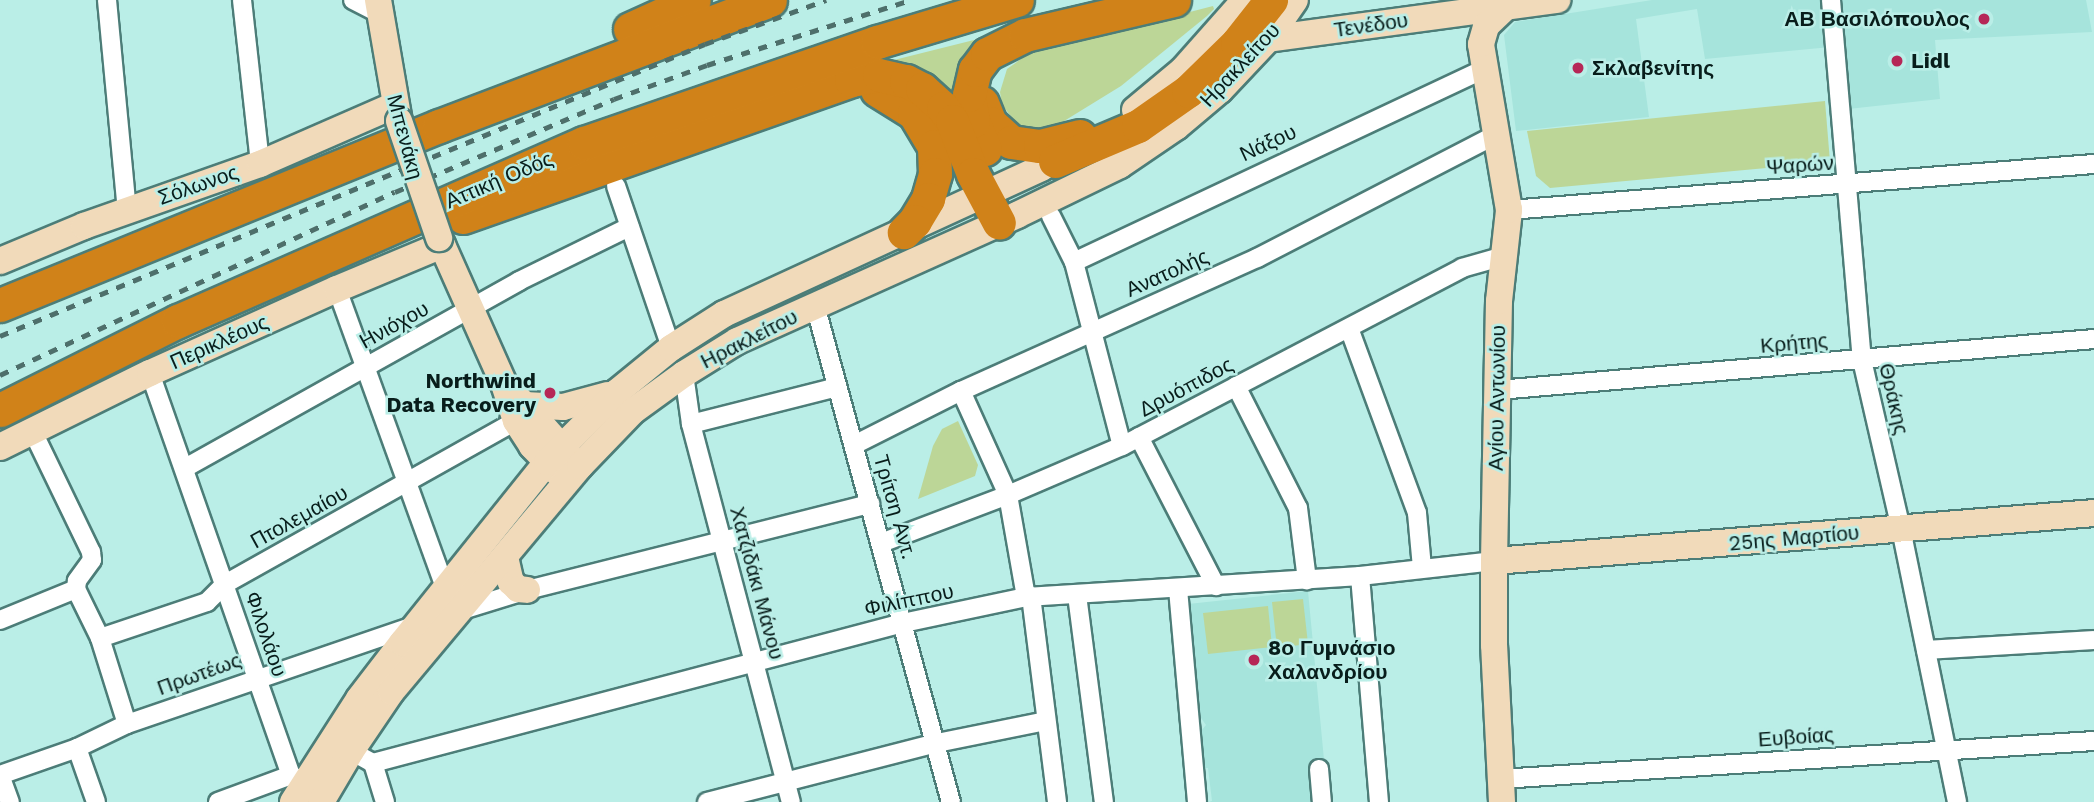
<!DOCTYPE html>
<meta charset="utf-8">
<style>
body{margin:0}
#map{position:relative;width:2094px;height:802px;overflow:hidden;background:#baeee7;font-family:"Work Sans",sans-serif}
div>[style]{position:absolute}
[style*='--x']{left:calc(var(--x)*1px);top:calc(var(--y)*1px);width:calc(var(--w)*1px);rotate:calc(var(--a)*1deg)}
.built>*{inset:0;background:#a6e4dc}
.green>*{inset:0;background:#bcd697}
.roads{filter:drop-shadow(2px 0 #4c7d78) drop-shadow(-2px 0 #4c7d78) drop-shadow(0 2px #4c7d78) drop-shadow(0 -2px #4c7d78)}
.street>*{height:18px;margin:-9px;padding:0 9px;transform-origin:9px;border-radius:9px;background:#fff}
.secondary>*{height:26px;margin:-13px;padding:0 13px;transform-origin:13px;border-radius:13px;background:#f1daba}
.highway>*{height:33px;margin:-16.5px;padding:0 16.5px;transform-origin:16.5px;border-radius:16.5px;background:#d08219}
.rail>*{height:5px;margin-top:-2.5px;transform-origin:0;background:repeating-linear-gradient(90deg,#4e6f6b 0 9px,transparent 0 18px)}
.bridges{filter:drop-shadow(2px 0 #4c7d78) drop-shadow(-2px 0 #4c7d78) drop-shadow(0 2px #4c7d78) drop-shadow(0 -2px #4c7d78)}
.secondary-bridge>*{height:26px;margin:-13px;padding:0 13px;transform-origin:13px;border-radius:13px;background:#f1daba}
.dots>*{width:19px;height:19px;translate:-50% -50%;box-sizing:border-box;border:4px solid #baeee7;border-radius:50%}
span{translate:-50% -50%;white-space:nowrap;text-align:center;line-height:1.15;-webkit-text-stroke:5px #baeee7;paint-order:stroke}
.poi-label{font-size:21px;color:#081d1b;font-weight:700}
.right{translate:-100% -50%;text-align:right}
.left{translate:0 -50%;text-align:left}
.street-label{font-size:21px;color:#081d1b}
</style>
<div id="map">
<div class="built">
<div style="clip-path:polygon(1652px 0,2086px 0,2092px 32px,1935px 40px,1940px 99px,1848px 109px,1841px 46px,1705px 59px,1697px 9px,1636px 19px,1649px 117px,1516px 131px,1504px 35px,1515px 22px)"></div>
<div style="clip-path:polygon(1308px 591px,1328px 802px,1209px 802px,1212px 801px,1208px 768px,1204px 768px,1201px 731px,1206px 725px,1199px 715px,1188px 604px)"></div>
</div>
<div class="green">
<div style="clip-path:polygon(1213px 6px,1214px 9px,1207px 16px,1121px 86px,1056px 126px,1044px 130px,1018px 125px,1002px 105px,1000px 92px,1007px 69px,1028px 54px)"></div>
<div style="clip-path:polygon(994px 35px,952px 95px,934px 76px,915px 68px,882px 63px)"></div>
<div style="clip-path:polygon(1825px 101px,1830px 162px,1550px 188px,1536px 176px,1527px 131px)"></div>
<div style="clip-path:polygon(958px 421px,978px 465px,975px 476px,918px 499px,933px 446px,942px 429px)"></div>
<div style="clip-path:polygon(1303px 599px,1308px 644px,1277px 648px,1272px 602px)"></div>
<div style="clip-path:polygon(1268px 606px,1272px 647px,1208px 654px,1203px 613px)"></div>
</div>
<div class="roads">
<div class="street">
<div style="--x:107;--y:0;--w:211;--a:84.6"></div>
<div style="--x:242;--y:0;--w:165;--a:83.7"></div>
<div style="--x:353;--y:0;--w:29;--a:27"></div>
<div style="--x:1831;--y:0;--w:361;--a:85.1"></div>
<div style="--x:1862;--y:360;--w:173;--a:77"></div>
<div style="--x:1901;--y:529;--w:279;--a:78.4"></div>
<div style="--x:616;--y:186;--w:171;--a:71.2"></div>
<div style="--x:1509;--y:210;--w:587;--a:-4.5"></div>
<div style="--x:1051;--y:216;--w:51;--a:63.4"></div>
<div style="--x:1074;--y:262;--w:190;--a:75.4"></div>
<div style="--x:1074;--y:262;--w:453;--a:-25.2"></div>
<div style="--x:337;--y:289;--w:318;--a:70.1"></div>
<div style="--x:815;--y:305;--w:515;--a:74.7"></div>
<div style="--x:1349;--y:328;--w:197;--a:69.8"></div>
<div style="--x:1417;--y:513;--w:55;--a:84.8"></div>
<div style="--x:150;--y:373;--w:426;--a:70.7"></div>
<div style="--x:291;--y:775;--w:15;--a:32"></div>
<div style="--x:684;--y:374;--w:50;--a:82"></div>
<div style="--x:691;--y:424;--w:391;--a:75.2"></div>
<div style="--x:1236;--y:386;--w:137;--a:63.1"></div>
<div style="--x:1298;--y:508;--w:73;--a:82.9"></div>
<div style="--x:1498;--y:390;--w:598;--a:-4.89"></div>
<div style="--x:961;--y:391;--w:114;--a:65.7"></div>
<div style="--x:1008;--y:495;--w:104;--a:80"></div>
<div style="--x:691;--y:424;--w:151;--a:-14.2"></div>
<div style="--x:32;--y:430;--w:136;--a:64.2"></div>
<div style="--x:91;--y:552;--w:8;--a:83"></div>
<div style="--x:92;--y:560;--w:26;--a:126"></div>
<div style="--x:77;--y:581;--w:8;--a:97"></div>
<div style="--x:1139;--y:437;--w:168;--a:62.7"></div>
<div style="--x:854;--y:445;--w:120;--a:-26.8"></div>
<div style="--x:961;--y:391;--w:325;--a:-24.2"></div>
<div style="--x:1257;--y:258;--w:268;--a:-27.3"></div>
<div style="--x:185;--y:468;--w:383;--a:-29.2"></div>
<div style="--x:519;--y:281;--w:123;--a:-26.1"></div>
<div style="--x:881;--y:543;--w:136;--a:-20.7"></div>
<div style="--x:1008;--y:495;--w:124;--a:-23.3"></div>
<div style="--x:1122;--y:446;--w:384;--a:-27.6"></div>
<div style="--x:1462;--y:268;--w:44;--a:-15.9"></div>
<div style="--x:1360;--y:576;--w:227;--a:85.2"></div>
<div style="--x:76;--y:589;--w:55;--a:63.9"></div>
<div style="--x:100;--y:638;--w:90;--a:72.6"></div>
<div style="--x:1178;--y:589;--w:214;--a:84.9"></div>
<div style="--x:1077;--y:595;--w:209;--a:82.6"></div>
<div style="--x:1031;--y:596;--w:208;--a:82.8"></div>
<div style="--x:459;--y:611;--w:71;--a:-17.2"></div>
<div style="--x:527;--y:590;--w:354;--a:-14.1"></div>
<div style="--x:0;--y:620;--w:82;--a:-22.2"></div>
<div style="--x:100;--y:638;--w:113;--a:-18.6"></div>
<div style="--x:207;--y:602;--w:25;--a:-45"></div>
<div style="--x:225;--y:584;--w:334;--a:-29.3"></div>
<div style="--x:1926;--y:650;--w:168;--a:-3.4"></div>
<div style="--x:77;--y:748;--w:57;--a:70.6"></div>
<div style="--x:351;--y:751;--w:25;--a:29"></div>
<div style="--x:373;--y:763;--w:548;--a:-14.8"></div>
<div style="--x:903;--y:623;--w:126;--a:-11.9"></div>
<div style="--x:1026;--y:597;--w:335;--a:-3.6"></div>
<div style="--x:1360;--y:576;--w:135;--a:-6.4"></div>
<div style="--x:373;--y:763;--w:41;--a:72.9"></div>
<div style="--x:1319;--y:769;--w:33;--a:85"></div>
<div style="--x:0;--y:775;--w:82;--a:-19.3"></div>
<div style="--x:77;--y:748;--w:55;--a:-25.6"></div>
<div style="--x:127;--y:724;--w:305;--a:-18.9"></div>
<div style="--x:0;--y:775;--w:29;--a:70"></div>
<div style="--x:1500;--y:779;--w:595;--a:-3.66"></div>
<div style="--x:218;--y:802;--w:78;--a:-20.3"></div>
<div style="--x:707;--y:802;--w:237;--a:-14.4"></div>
<div style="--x:937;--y:743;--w:111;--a:-11.4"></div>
</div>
<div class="secondary">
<div style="--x:378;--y:0;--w:123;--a:80.2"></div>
<div style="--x:1268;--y:39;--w:292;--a:-7.7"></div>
<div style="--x:1135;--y:110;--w:62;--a:-39.8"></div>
<div style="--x:1183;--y:70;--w:94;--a:-48.5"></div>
<div style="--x:439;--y:238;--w:160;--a:66"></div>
<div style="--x:504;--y:384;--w:39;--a:72"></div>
<div style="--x:516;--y:421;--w:30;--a:57"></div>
<div style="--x:532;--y:446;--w:37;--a:46"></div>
<div style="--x:0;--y:261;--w:91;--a:-22.6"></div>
<div style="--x:84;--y:226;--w:187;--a:-19.4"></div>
<div style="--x:260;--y:164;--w:147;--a:-23.6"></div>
<div style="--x:518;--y:398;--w:80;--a:48.5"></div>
<div style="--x:525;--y:405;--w:38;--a:3"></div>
<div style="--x:563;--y:407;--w:47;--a:-14.9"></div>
<div style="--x:0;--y:447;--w:167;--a:-26.3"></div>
<div style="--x:150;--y:373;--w:205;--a:-24.2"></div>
<div style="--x:337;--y:289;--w:114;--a:-22.7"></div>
<div style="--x:505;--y:557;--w:26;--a:77"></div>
<div style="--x:511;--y:582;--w:10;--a:45"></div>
<div style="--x:518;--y:589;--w:9;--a:6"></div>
<div style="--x:1494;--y:561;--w:602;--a:-4.57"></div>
<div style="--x:293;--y:802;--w:122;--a:-57.3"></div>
<div style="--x:359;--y:699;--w:71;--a:-52.5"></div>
<div style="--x:402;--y:643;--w:232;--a:-51.3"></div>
<div style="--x:547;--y:462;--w:99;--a:-45"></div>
<div style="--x:617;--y:392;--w:70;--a:-39.2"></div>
<div style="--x:671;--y:348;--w:63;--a:-32.7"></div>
<div style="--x:724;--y:314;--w:349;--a:-24.7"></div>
<div style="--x:1041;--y:168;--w:34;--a:-30"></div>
<div style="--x:321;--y:802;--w:59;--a:-59.5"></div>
<div style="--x:351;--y:751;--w:71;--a:-55.9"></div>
<div style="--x:391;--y:692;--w:295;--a:-50.1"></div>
<div style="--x:580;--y:466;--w:76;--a:-46.1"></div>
<div style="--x:633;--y:411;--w:63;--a:-36"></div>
<div style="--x:684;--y:374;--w:62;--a:-31.9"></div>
<div style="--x:737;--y:341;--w:307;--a:-24.2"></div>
<div style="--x:1017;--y:215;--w:114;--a:-25.9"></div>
<div style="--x:1120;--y:165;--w:68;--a:-34.2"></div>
<div style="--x:1176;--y:127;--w:57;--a:-40.1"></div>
<div style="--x:1220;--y:90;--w:70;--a:-46.7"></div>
<div style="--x:1268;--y:39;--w:47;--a:-55.3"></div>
<div style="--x:1502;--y:802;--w:157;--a:-92.9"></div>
<div style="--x:1494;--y:645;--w:84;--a:-90"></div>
<div style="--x:1494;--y:561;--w:260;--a:-88.9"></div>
<div style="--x:1499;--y:301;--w:92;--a:-83.7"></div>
<div style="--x:1509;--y:210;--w:168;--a:-99.6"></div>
<div style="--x:1481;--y:44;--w:19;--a:-74"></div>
<div style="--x:1486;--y:26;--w:28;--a:-44"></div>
</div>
<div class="highway">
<div style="--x:630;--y:29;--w:70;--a:-24.4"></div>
<div style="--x:877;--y:90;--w:44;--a:31.9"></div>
<div style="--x:914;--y:113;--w:39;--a:59"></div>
<div style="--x:934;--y:146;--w:28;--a:88"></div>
<div style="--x:935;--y:174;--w:26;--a:106"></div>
<div style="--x:928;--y:199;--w:26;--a:121"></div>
<div style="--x:915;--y:221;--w:16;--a:135"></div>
<div style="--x:982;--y:103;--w:22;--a:68"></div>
<div style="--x:990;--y:123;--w:28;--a:42"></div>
<div style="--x:1011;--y:142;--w:29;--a:8"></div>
<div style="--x:1040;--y:146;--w:41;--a:-14"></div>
<div style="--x:985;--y:149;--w:30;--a:-113"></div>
<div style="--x:973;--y:121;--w:26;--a:-99"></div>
<div style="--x:969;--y:95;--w:26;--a:-77"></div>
<div style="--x:975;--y:70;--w:20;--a:-53"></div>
<div style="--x:987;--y:54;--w:42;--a:-26.6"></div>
<div style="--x:1025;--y:35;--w:153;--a:-13.2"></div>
<div style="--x:1055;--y:161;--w:90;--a:-22.9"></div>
<div style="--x:1138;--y:126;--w:61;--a:-35"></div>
<div style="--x:1188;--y:91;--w:69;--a:-44.4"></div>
<div style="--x:1237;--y:43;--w:55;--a:-51.7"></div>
<div style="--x:463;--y:217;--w:411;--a:-19.4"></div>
<div style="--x:851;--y:80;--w:28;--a:-10"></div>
<div style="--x:879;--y:75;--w:28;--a:13"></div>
<div style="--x:906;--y:81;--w:18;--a:27"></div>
<div style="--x:922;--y:89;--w:28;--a:42"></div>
<div style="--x:943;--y:108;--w:16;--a:55"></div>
<div style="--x:952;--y:121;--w:57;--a:68.4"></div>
<div style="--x:973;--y:174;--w:55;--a:62"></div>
<div style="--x:0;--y:305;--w:474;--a:-22.2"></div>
<div style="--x:439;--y:126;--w:354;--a:-20.8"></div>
<div style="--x:0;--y:410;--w:199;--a:-26.6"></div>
<div style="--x:178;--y:321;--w:443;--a:-23.7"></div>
<div style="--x:584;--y:143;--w:310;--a:-19"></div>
<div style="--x:877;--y:42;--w:146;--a:-16.7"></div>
</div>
</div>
<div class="rail">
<div style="--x:0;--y:336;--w:763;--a:-22.5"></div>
<div style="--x:705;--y:44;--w:129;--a:-20"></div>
<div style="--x:0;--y:375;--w:435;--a:-24.9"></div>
<div style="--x:395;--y:192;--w:238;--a:-23"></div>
<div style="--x:614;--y:99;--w:99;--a:-20.1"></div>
<div style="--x:707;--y:65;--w:214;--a:-17.7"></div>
</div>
<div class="bridges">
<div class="secondary-bridge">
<div style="--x:399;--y:121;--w:124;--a:71.1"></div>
</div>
</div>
<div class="dots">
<div style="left:1984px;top:19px;background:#b62757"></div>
<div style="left:1897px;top:61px;background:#b62757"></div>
<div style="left:1578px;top:68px;background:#b62757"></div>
<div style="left:550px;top:393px;background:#b62757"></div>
<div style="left:1254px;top:660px;background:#b62757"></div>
</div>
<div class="poi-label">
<span class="right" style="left:1970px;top:19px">ΑΒ Βασιλόπουλος</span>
<span class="left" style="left:1911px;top:61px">Lidl</span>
<span class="left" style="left:1592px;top:68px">Σκλαβενίτης</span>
<span class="right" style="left:536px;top:393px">Northwind<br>Data Recovery</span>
<span class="left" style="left:1268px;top:660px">8ο Γυμνάσιο<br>Χαλανδρίου</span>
</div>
<div class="street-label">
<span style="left:1371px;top:25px;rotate:-8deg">Τενέδου</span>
<span style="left:1240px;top:65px;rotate:-47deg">Ηρακλείτου</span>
<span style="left:405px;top:137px;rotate:75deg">Μπενάκη</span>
<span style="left:1268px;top:143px;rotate:-25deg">Νάξου</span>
<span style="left:1800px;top:165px;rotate:-4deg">Ψαρών</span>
<span style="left:499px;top:180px;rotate:-23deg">Αττική Οδός</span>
<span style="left:198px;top:185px;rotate:-19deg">Σόλωνος</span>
<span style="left:1167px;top:273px;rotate:-24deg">Ανατολής</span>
<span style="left:394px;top:325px;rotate:-29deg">Ηνιόχου</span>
<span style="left:749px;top:339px;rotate:-27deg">Ηρακλείτου</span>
<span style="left:219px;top:342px;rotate:-24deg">Περικλέους</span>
<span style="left:1794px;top:343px;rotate:-5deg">Κρήτης</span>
<span style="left:1186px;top:387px;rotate:-28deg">Δρυόπιδος</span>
<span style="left:1497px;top:398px;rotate:-89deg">Αγίου Αντωνίου</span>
<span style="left:1894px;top:399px;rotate:77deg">Θράκης</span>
<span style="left:895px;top:507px;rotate:74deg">Τρίτση Αντ.</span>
<span style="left:299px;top:517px;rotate:-29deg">Πτολεμαίου</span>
<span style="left:1794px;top:538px;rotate:-5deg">25ης Μαρτίου</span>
<span style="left:757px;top:583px;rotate:75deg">Χατζιδάκι Μάνου</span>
<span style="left:909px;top:600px;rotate:-12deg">Φιλίππου</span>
<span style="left:266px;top:634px;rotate:71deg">Φιλολάου</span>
<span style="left:199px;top:674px;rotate:-20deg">Πρωτέως</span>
<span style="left:1796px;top:737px;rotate:-4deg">Ευβοίας</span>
</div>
</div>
